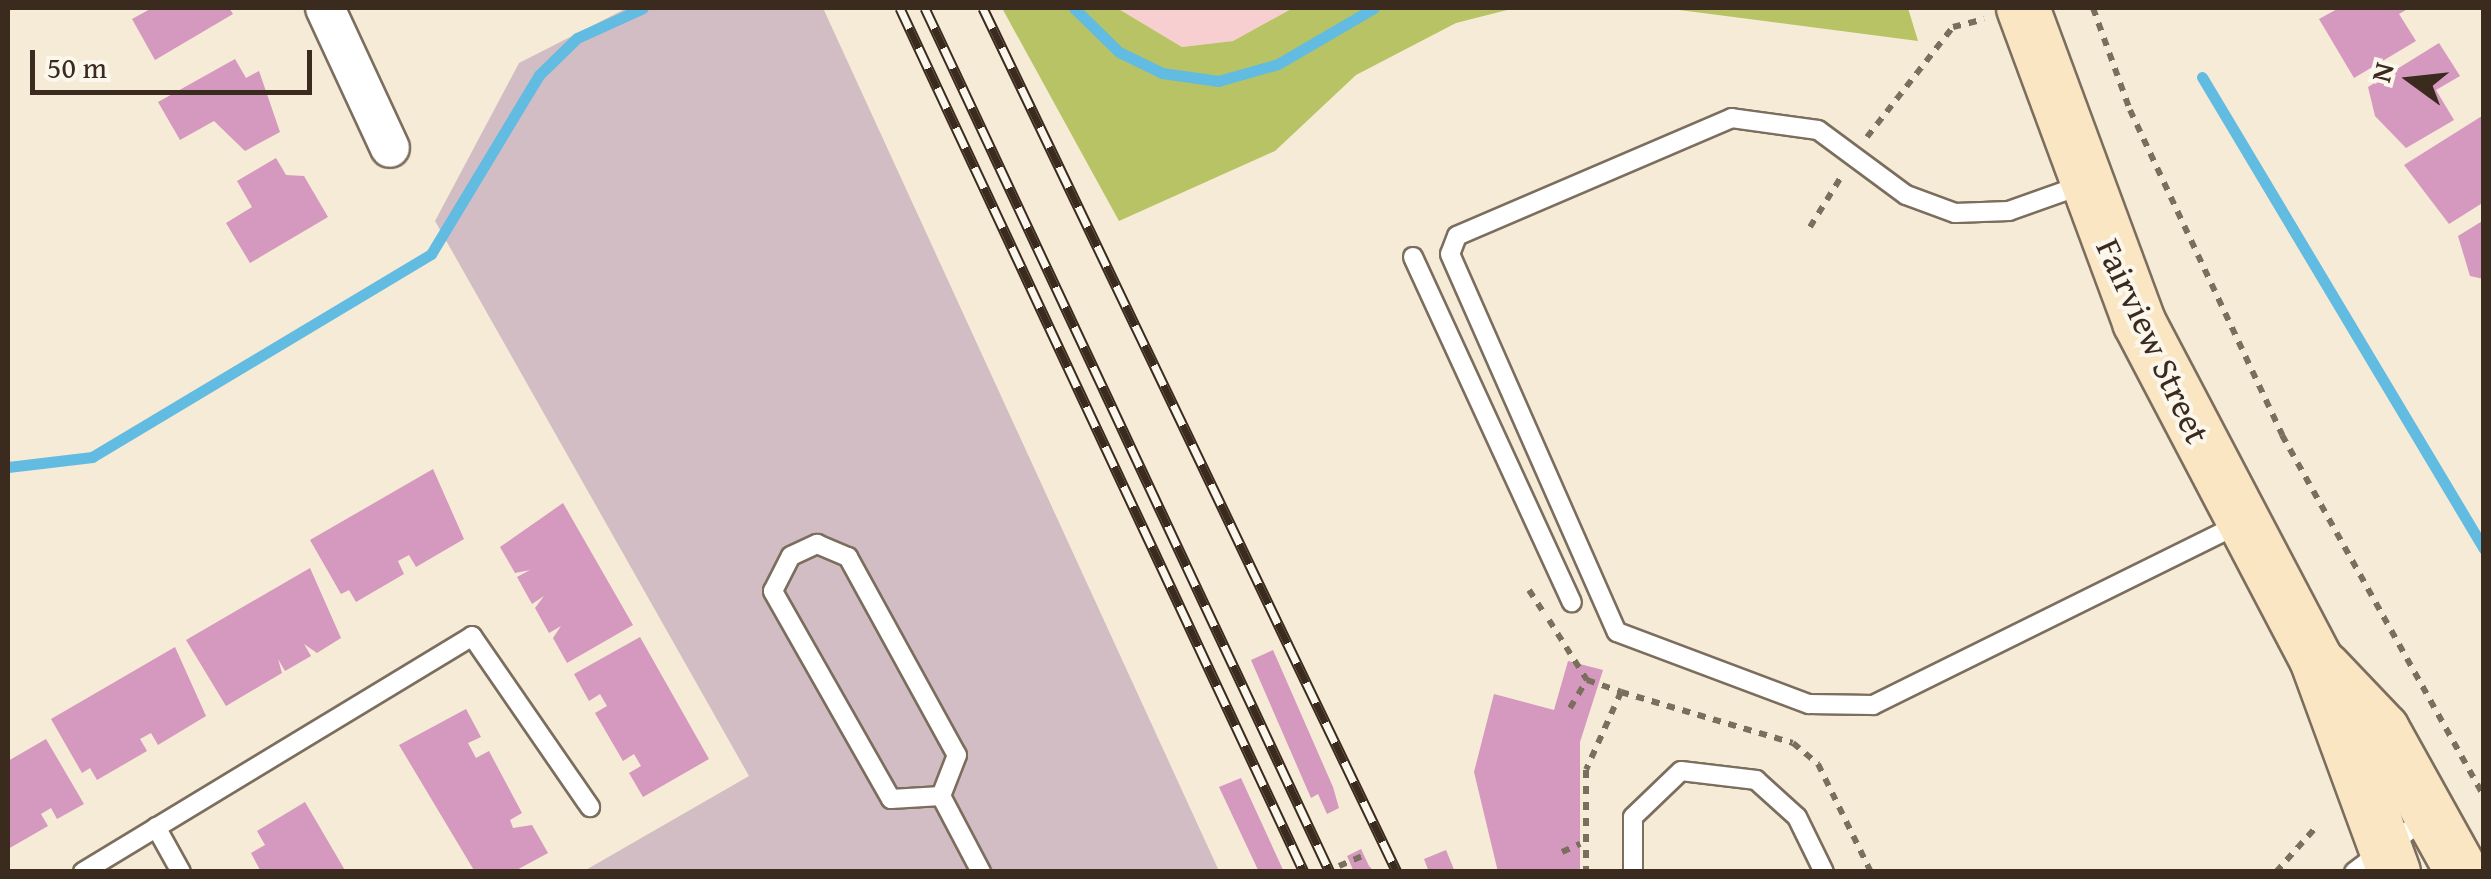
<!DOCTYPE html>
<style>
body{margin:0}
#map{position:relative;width:2491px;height:879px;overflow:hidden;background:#f5ebd6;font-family:"Gentium Book Plus",serif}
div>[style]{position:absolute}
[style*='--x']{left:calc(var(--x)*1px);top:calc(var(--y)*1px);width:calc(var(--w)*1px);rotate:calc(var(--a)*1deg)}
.built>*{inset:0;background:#f7cfd0}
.industrial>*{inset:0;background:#d2bdc5}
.green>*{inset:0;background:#b8c365}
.stream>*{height:11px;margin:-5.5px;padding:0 5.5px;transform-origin:5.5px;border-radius:5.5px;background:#62bbe0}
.building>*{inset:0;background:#d598bf}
.path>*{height:6px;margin-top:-3px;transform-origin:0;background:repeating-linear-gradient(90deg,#7c6e5e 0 8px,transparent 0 16px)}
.roads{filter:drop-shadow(2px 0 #7c6e5e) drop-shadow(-2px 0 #7c6e5e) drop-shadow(0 2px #7c6e5e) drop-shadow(0 -2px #7c6e5e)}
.service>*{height:18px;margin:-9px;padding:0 9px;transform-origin:9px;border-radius:9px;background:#fff}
.minor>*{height:38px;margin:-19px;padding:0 19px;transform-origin:19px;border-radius:19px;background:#fff}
.secondary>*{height:52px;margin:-26px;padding:0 26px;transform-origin:26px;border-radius:26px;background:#fbe6c4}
.rail>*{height:11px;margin-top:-5.5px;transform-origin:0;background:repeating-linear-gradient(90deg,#fbf7ec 0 22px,#3b2a1e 0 44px);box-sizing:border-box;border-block:2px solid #3b2a1e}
span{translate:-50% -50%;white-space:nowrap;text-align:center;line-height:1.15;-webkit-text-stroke:8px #fbf7ec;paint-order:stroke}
.street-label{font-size:35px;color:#3b2a1e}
.frame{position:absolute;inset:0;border:10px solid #3b2a1e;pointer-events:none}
.north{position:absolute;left:2361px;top:30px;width:100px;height:100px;-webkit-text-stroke:8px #fbf7ec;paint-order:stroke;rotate:285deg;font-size:28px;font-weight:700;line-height:40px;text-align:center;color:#3b2a1e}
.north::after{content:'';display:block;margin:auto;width:35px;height:45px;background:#3b2a1e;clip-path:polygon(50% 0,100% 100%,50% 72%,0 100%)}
.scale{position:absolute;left:30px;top:50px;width:282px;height:45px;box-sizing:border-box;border:5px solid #3b2a1e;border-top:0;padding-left:12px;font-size:30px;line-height:35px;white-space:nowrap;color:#3b2a1e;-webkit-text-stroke:8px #fbf7ec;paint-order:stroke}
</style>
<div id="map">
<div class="built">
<div style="clip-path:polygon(1117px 8px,1293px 8px,1233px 41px,1182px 47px)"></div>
</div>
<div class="industrial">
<div style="clip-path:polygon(627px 8px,823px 8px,1219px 871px,584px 871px,749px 776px,435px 221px,519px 63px)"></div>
</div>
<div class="green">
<div style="clip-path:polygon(1002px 8px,1117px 8px,1182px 47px,1233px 41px,1293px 8px,1515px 8px,1456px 23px,1356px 75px,1275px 151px,1119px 221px)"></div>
<div style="clip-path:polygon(1664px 8px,1908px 8px,1918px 41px)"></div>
</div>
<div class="stream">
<div style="--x:1074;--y:8;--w:63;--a:44.4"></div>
<div style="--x:1119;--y:52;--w:48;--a:26"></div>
<div style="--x:1162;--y:73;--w:57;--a:8.1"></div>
<div style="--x:1218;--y:81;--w:62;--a:-15.8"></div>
<div style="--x:1278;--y:64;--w:111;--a:-30.3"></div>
<div style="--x:2202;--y:77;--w:550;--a:59.14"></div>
<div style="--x:8;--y:467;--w:85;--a:-6.8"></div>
<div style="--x:92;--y:457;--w:395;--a:-30.9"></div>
<div style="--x:431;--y:254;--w:209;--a:-58.9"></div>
<div style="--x:539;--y:75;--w:53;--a:-44.2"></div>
<div style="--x:577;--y:38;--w:72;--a:-24.4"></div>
</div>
<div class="building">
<div style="clip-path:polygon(152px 8px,229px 8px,233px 14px,155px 60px,132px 19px)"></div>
<div style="clip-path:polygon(2339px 8px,2409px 8px,2399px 14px,2416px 41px,2354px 78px,2319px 19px)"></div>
<div style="clip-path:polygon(2439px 43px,2460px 76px,2436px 90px,2454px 120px,2406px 148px,2375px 116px,2368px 87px)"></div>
<div style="clip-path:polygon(235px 59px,246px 78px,259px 71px,280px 132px,245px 151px,214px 121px,180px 140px,158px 102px)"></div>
<div style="clip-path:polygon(2482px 116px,2484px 202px,2449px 224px,2404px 165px)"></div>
<div style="clip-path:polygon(276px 158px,286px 175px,304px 176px,328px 217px,250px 263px,226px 223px,252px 207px,237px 181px)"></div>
<div style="clip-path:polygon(2484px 220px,2484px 279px,2470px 276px,2458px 236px)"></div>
<div style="clip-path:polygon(433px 469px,464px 539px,416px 567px,409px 555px,398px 561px,404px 574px,356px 602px,349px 590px,341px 594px,310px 540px)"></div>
<div style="clip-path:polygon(563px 503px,633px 625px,567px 663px,553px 638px,561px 626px,549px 633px,535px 608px,544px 596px,532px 604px,517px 577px,530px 570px,515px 573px,500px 547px)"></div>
<div style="clip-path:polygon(310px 568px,341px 638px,317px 653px,304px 644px,311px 656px,285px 671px,278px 659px,282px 673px,226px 706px,186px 640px)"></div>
<div style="clip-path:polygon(640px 637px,709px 759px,643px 797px,629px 773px,641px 766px,634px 754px,623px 761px,595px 713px,607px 706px,600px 694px,589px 701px,574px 674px)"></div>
<div style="clip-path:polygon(175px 647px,206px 716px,158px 745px,151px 733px,140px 739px,147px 751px,97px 780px,90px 768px,82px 773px,51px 719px)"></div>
<div style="clip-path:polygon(1273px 650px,1333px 787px,1339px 808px,1327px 814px,1318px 794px,1311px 798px,1251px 660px)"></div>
<div style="clip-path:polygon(1568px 661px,1603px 670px,1580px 742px,1580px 872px,1498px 872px,1474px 772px,1494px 694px,1554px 710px)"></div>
<div style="clip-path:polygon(466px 709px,481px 737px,468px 743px,476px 758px,489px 751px,522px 813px,510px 820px,513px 828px,532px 825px,548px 853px,513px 872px,475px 872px,399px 745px)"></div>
<div style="clip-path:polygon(46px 739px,84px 804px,57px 819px,51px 808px,41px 814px,48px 826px,8px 849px,8px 761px)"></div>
<div style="clip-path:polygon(1241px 778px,1284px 872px,1259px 872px,1219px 787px)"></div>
<div style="clip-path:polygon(305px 802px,346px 872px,261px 872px,251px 853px,265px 845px,257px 831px)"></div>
<div style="clip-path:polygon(1361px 849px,1369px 866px,1375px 872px,1354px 872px,1347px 856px)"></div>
<div style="clip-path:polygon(1446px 850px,1455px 872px,1429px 872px,1424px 859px)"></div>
</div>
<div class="path">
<div style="--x:2093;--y:8;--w:109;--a:70.1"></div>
<div style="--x:2130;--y:110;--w:359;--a:64.9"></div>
<div style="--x:2282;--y:435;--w:414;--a:60.8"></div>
<div style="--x:1867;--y:137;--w:140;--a:-52"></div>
<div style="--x:1953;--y:27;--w:32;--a:-14"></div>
<div style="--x:1810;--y:227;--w:59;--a:-58.2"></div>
<div style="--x:1529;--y:590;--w:24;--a:57"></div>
<div style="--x:1549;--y:620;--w:71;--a:57.7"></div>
<div style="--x:1587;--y:680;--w:36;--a:19"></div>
<div style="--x:1621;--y:692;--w:85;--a:114.2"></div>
<div style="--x:1586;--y:770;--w:102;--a:90"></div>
<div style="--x:1621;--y:692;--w:179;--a:16.5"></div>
<div style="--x:1793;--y:743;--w:33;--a:40"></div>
<div style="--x:1818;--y:764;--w:120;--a:63.9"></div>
<div style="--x:1570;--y:708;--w:33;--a:-59"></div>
<div style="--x:1562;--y:852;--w:20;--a:-24"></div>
<div style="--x:1339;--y:866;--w:26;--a:-23"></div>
<div style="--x:2276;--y:872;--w:62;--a:-48.3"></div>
</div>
<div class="roads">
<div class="service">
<div style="--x:2082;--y:185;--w:77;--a:160.4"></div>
<div style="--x:2009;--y:211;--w:54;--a:177.9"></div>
<div style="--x:1955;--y:213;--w:52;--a:-159.8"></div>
<div style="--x:1906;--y:195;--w:109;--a:-143.5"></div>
<div style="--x:1818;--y:130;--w:87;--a:-172.1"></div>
<div style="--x:1732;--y:118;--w:299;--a:156.8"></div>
<div style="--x:1457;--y:236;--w:19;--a:111"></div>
<div style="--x:1450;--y:254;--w:413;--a:66.2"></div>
<div style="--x:1617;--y:632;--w:205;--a:20.6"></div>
<div style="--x:1809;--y:704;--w:64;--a:0.9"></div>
<div style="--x:1873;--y:705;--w:408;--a:-26.3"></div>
<div style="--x:1413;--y:257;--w:380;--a:65.3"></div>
<div style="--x:817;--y:544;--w:34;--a:23"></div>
<div style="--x:848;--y:557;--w:226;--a:61.2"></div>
<div style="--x:957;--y:755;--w:44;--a:111.3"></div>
<div style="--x:941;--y:796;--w:50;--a:176.6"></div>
<div style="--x:891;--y:799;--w:239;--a:-119.6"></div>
<div style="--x:773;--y:591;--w:39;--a:-63"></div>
<div style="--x:791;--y:556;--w:29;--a:-25"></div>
<div style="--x:941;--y:796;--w:86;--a:62.2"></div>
<div style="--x:156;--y:827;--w:51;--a:60.9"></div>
<div style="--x:83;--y:872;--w:455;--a:-31.2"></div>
<div style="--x:472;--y:636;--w:208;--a:55.4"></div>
<div style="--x:1633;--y:872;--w:55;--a:-90"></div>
<div style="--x:1633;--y:817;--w:66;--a:-43.8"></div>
<div style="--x:1681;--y:771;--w:76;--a:6.8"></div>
<div style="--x:1756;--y:780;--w:55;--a:42.1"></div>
<div style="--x:1797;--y:817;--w:61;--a:63.9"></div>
<div style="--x:2354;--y:872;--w:91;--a:-37"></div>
</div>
<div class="minor">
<div style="--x:325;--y:8;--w:154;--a:65.1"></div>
</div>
<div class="secondary">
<div style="--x:2023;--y:8;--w:335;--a:69.7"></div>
<div style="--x:2139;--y:322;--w:381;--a:62.3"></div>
<div style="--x:2316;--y:659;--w:227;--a:69.9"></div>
<div style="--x:2324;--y:668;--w:86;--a:46.4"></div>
<div style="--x:2383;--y:730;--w:162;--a:60.9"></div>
</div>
</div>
<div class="rail">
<div style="--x:900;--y:8;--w:954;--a:64.94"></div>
<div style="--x:925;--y:8;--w:954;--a:64.89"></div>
<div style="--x:983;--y:8;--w:958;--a:64.4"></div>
</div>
<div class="street-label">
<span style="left:2153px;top:341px;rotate:65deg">Fairview Street</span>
</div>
<div class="frame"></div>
<div class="north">N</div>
<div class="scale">50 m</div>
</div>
